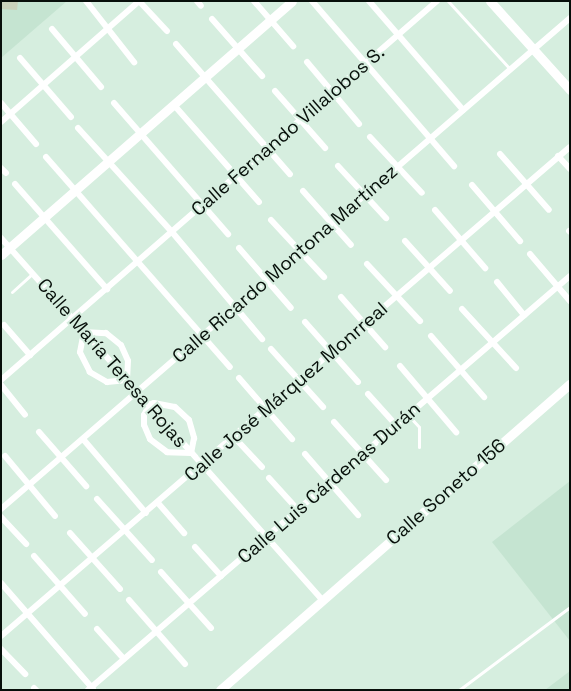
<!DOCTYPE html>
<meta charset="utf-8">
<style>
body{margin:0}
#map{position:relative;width:571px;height:691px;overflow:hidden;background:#d6eedf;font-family:"Space Grotesk",sans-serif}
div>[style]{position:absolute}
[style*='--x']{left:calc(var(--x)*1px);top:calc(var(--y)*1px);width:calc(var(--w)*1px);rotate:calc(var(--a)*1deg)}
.built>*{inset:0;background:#c5e4d1}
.building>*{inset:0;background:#c9d2bb}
.lane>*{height:3px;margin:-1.5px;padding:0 1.5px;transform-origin:1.5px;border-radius:1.5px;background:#fff}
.street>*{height:6px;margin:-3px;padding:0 3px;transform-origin:3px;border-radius:3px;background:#fff}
.secondary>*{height:9px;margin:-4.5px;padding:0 4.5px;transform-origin:4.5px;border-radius:4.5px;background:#fff}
span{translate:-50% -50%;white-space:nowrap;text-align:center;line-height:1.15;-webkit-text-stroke:4px #d6eedf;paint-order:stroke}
.street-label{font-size:19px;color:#070f0a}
.frame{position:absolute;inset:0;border:2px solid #070f0a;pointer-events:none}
</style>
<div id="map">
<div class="built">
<div style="clip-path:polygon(1px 1px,67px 1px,1px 58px)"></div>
<div style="clip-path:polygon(570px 481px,570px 641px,492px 542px)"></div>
<div style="clip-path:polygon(570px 671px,570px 690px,545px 690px)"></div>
</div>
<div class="building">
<div style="clip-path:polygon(1px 1px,18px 1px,17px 10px,1px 9px)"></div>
</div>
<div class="lane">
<div style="--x:448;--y:1;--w:92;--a:47.6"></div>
<div style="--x:12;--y:292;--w:27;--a:-42"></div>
<div style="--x:408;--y:415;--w:16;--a:47"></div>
<div style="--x:419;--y:427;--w:20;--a:90"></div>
<div style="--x:459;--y:690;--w:139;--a:-36.8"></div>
</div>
<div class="street">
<div style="--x:86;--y:1;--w:78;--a:51.8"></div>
<div style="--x:139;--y:1;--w:41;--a:47"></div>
<div style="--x:197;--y:1;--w:6;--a:51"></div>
<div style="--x:254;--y:1;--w:60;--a:49.1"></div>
<div style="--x:312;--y:1;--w:218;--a:49.3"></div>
<div style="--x:369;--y:1;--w:144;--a:49.2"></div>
<div style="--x:212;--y:19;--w:76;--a:48.7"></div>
<div style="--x:52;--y:29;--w:76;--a:49.8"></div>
<div style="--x:176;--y:44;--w:173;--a:48.8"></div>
<div style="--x:20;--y:58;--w:78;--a:49.2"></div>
<div style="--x:307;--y:62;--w:81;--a:50"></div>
<div style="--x:275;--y:91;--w:76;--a:48.7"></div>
<div style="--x:1;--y:103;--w:54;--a:49.5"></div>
<div style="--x:114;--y:103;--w:174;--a:49"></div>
<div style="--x:174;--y:105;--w:129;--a:48.8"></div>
<div style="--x:1;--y:122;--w:184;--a:-41.2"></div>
<div style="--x:78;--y:128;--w:140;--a:47.9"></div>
<div style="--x:172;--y:232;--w:140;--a:49.9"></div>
<div style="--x:370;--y:137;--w:76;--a:47.1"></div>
<div style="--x:500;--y:154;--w:74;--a:48.8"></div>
<div style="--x:558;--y:156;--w:18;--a:47"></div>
<div style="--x:46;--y:157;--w:279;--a:48.8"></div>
<div style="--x:338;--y:166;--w:71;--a:47.3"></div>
<div style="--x:1;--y:168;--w:7;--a:45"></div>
<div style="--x:15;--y:184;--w:140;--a:48.8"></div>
<div style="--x:472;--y:185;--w:74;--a:49.4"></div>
<div style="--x:303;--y:191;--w:72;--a:48.4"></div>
<div style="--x:435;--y:210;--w:77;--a:49.2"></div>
<div style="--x:271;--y:220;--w:78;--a:47.1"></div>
<div style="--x:569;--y:231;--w:1;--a:45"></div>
<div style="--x:1;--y:238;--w:484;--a:48.4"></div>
<div style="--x:405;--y:241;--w:67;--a:48"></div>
<div style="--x:239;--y:248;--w:79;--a:49.1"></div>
<div style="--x:530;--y:254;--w:62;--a:49.6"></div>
<div style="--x:367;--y:264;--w:78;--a:47.1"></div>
<div style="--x:497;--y:282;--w:43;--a:50.7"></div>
<div style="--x:341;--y:297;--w:67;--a:48.7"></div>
<div style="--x:462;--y:309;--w:80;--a:47.5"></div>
<div style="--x:305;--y:322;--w:80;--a:48.5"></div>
<div style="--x:4;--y:325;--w:40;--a:49"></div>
<div style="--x:84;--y:332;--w:22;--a:3"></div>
<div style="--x:106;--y:333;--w:19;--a:39"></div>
<div style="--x:121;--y:345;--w:17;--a:66"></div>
<div style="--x:128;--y:361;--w:19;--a:93"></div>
<div style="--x:127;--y:380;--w:20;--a:174"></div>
<div style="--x:107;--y:382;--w:20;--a:-150"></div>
<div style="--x:90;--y:372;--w:22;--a:-117"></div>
<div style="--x:80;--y:352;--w:20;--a:-79"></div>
<div style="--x:431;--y:336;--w:81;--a:49"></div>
<div style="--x:271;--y:349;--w:78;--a:48.1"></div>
<div style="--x:400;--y:366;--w:87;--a:49.7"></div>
<div style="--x:239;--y:378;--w:81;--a:49"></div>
<div style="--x:1;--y:380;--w:578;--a:-41"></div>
<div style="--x:1;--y:385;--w:38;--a:51"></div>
<div style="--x:368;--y:394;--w:42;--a:47.9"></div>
<div style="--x:154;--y:403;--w:21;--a:11"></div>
<div style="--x:175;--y:407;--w:19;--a:43"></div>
<div style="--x:189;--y:420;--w:19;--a:74"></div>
<div style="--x:194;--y:438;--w:15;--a:101"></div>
<div style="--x:191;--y:453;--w:24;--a:-178"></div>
<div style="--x:167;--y:452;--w:21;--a:-143"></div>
<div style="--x:150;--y:439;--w:15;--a:-113"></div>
<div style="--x:144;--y:425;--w:10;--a:-90"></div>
<div style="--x:144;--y:415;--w:11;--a:-63"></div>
<div style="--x:149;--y:405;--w:5;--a:-22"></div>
<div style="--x:334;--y:422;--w:78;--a:48.1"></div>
<div style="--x:39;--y:432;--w:72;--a:49"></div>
<div style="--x:234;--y:437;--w:41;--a:47"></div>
<div style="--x:83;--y:439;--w:97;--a:49.6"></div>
<div style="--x:305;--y:454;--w:81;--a:49"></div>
<div style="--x:5;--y:456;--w:78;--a:50.2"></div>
<div style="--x:269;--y:478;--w:43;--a:47.8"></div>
<div style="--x:97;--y:499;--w:82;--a:48"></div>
<div style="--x:158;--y:503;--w:40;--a:49"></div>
<div style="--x:1;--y:509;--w:752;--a:-40.79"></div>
<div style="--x:1;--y:517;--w:37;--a:47"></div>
<div style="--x:70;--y:533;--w:75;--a:48.2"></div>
<div style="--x:195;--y:547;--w:39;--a:48"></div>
<div style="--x:34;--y:556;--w:77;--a:48.7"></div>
<div style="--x:161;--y:572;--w:75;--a:48.2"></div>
<div style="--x:1;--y:583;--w:140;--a:49"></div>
<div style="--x:129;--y:600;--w:85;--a:48.8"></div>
<div style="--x:97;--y:629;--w:40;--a:48"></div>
<div style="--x:1;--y:636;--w:750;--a:-40.68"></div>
<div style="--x:1;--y:649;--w:35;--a:46"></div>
<div style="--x:34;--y:688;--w:3;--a:45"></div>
<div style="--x:88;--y:690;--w:635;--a:-40.66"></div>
</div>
<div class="secondary">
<div style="--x:490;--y:1;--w:120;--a:48"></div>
<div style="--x:1;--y:255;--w:386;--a:-41.1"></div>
<div style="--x:220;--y:690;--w:465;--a:-41.2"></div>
</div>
<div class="street-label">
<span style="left:288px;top:131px;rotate:-41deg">Calle Fernando Villalobos S.</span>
<span style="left:285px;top:264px;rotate:-41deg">Calle Ricardo Montona Martínez</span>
<span style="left:112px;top:363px;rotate:49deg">Calle María Teresa Rojas</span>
<span style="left:286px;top:392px;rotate:-41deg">Calle José Márquez Monrreal</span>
<span style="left:329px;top:483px;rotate:-41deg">Calle Luis Cárdenas Durán</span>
<span style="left:446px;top:492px;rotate:-41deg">Calle Soneto 156</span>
</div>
<div class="frame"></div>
</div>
